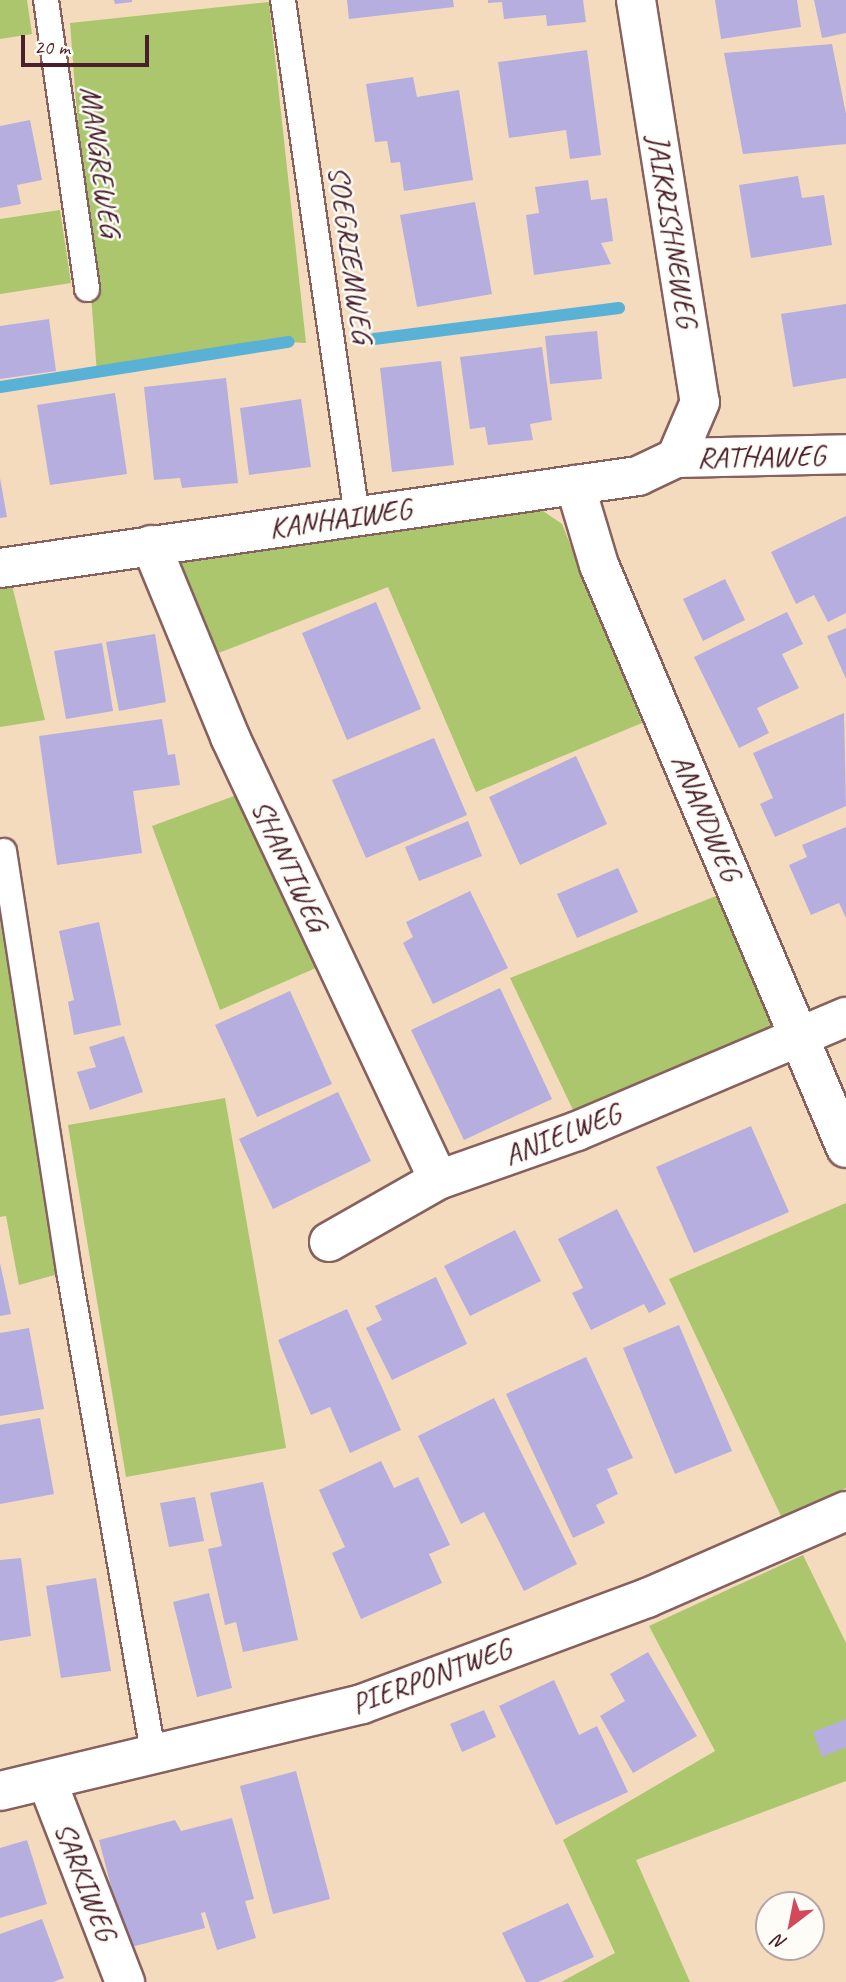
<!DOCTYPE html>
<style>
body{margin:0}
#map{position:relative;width:846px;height:1982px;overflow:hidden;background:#f4dbbe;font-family:Caveat,sans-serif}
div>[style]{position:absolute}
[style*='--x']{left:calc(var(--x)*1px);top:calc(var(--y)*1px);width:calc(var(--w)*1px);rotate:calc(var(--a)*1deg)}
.green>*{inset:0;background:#abc66c}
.stream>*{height:12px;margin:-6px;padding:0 6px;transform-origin:6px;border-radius:6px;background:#59b1d6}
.building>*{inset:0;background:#b5aedf}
.roads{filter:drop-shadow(2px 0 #86615e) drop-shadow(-2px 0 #86615e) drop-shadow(0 2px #86615e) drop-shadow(0 -2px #86615e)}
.service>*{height:24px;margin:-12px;padding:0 12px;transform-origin:12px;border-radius:12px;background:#fff}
.minor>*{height:38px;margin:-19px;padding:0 19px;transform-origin:19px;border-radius:19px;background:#fff}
span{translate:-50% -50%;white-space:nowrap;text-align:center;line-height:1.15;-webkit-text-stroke:5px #fdfcf7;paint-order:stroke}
.street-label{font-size:30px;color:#4a1f2b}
.north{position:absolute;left:755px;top:1891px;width:70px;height:70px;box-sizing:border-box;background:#fdfcf7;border:2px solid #b5a4a5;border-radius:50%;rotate:212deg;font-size:19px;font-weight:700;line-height:28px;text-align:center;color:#4a1f2b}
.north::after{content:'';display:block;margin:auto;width:24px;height:32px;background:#d1495b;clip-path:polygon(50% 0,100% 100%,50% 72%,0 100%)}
.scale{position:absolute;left:21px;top:35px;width:128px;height:32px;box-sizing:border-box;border:4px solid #4a1f2b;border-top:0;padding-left:9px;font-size:21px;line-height:24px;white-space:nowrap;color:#4a1f2b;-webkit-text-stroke:5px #fdfcf7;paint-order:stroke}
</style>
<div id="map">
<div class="green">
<div style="clip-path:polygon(0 0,27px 0,32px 34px,0 39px)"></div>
<div style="clip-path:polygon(269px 2px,306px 343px,289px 342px,97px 373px,70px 23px)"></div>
<div style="clip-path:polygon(60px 210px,71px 283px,0 294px,0 219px)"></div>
<div style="clip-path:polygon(540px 509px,562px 524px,642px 723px,476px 792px,388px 587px,216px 654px,178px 555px)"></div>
<div style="clip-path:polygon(11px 581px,45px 720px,0 727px,0 583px)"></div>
<div style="clip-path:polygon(245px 792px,318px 967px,220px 1010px,152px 826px)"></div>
<div style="clip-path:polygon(721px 894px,779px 1035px,574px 1112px,510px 978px)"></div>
<div style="clip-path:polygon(0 920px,58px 1274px,19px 1285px,6px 1216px,0 1217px)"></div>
<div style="clip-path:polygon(225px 1098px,286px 1448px,126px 1477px,68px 1125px)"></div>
<div style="clip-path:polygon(846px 1203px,846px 1488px,782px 1518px,669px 1279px)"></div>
<div style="clip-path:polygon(803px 1555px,846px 1643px,846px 1781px,636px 1860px,690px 1982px,561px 1982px,615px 1953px,563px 1840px,715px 1751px,649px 1626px)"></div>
</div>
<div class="stream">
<div style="--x:374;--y:339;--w:247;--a:-7.2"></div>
<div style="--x:0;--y:387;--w:292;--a:-8.9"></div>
</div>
<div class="building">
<div style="clip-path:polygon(114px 0,132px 0,132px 2px,115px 4px)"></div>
<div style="clip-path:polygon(347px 0,453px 0,454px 7px,349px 19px)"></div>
<div style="clip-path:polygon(488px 0,583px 0,586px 22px,547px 26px,546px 15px,504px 19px,502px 2px,488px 3px)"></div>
<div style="clip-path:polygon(715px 0,797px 0,801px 27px,721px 39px)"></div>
<div style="clip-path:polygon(814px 0,846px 0,846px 33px,822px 38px)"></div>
<div style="clip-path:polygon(832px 44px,846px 114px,846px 144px,743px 154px,724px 53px)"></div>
<div style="clip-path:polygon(587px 50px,601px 155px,570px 159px,566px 130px,509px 138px,498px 62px)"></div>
<div style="clip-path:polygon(413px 77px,417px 97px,459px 90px,473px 180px,404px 191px,400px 162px,391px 163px,387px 141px,375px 142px,366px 84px)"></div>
<div style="clip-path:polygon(30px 120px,42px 180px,17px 185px,21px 204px,0 208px,0 126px)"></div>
<div style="clip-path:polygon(798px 176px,802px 198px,824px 195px,832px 245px,751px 258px,739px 185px)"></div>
<div style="clip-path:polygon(588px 180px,591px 200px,607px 198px,613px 241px,601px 243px,611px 264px,534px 275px,526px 215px,539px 213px,535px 187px)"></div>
<div style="clip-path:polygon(475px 202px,492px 294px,417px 307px,400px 215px)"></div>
<div style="clip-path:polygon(846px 304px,846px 378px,793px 387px,781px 314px)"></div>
<div style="clip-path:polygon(49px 319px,56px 371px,0 379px,0 326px)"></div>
<div style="clip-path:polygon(597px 331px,602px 379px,550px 384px,545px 336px)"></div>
<div style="clip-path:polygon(542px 347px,552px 420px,530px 424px,533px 440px,488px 445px,485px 427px,470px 429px,460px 357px)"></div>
<div style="clip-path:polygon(441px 361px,454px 465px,392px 472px,380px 368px)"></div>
<div style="clip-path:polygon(226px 378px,238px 483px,182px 488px,180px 478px,154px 480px,144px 387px)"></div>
<div style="clip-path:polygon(115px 393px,127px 474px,50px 485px,37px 405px)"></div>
<div style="clip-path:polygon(301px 399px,311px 467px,249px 475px,240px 408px)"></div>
<div style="clip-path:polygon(0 478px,7px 517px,0 518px)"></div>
<div style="clip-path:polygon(846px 516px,846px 613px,828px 622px,814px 595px,796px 604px,771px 552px)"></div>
<div style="clip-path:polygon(725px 579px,745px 620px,703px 641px,683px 599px)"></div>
<div style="clip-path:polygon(376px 602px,421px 709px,347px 740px,302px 633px)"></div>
<div style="clip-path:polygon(787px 612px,803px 644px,782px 654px,799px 688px,757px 708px,769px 733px,739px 748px,694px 657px)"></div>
<div style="clip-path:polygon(846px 628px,846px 679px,827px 636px)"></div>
<div style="clip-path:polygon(155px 634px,166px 702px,119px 711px,106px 642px)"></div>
<div style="clip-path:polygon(102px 643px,113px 711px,66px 719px,54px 651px)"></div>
<div style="clip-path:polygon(844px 713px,846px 806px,775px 837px,760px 804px,773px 798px,753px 753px)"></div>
<div style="clip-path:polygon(162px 719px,168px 755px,175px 754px,180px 785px,133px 791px,142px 853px,57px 865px,39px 736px)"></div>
<div style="clip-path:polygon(434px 738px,467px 815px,366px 858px,332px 780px)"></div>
<div style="clip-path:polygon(576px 756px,607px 824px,520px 865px,489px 797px)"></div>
<div style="clip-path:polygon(468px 821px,482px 856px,419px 881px,405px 847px)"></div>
<div style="clip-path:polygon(846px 827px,846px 918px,839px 903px,811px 915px,789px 865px,807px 857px,802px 845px)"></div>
<div style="clip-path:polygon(618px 868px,638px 912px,577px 938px,557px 894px)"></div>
<div style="clip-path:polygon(470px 891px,508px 968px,433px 1004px,403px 943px,413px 937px,406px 922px)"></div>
<div style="clip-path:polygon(99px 922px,121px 1025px,74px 1035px,68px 1002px,74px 1000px,59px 931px)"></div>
<div style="clip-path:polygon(500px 988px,552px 1099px,464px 1140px,411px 1030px)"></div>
<div style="clip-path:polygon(290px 991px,332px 1084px,257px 1117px,215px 1025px)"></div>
<div style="clip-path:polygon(124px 1036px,143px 1092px,90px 1110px,77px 1072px,96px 1067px,89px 1047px)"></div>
<div style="clip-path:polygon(338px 1092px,371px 1161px,273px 1209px,239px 1139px)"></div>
<div style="clip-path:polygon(751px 1126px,789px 1212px,694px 1253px,656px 1167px)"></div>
<div style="clip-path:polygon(617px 1209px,666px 1304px,649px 1313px,644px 1304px,591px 1330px,572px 1293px,583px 1288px,558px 1239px)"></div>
<div style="clip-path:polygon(515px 1230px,541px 1281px,470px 1316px,444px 1266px)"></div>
<div style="clip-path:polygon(0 1263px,11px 1314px,0 1316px)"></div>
<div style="clip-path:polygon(436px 1277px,467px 1344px,392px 1380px,366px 1328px,382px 1320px,375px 1306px)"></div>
<div style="clip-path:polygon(347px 1309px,401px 1430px,350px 1453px,330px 1407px,311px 1415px,278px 1340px)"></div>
<div style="clip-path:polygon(679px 1325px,732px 1451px,675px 1474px,623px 1348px)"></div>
<div style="clip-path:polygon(29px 1328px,44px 1409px,0 1416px,0 1333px)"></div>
<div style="clip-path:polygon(586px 1357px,633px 1458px,607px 1469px,618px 1494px,596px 1505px,605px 1523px,573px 1538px,506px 1394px)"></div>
<div style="clip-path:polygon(494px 1398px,577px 1564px,524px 1591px,484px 1512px,461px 1524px,418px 1436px)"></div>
<div style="clip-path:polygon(40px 1418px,54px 1494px,0 1504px,0 1425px)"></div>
<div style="clip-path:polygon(381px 1461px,394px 1488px,418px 1477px,450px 1545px,429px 1554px,442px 1583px,361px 1619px,332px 1553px,345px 1547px,319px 1490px)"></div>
<div style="clip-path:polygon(263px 1482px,298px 1640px,243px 1652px,236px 1622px,225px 1625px,208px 1549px,222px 1546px,210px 1493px)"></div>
<div style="clip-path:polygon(195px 1497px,204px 1541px,169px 1547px,160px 1503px)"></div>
<div style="clip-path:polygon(21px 1558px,31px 1636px,0 1641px,0 1560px)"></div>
<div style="clip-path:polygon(96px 1578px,111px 1671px,61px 1678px,46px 1586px)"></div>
<div style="clip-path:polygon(209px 1593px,232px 1688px,197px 1697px,173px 1602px)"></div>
<div style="clip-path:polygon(648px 1652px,697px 1736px,633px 1773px,600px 1716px,625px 1701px,610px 1674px)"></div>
<div style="clip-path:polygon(554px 1680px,579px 1735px,597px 1726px,628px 1792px,556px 1825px,499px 1706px)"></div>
<div style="clip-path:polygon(484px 1710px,496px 1737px,462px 1752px,450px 1724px)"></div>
<div style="clip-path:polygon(846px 1719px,846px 1747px,822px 1757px,813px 1732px)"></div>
<div style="clip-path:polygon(296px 1771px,330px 1899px,273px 1914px,240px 1786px)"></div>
<div style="clip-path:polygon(232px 1818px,254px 1899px,245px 1901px,256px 1938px,217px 1950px,205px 1912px,201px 1913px,205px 1928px,127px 1948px,99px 1840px,175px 1820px,181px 1831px)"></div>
<div style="clip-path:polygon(27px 1840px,47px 1904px,0 1918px,0 1848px)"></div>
<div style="clip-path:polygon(568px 1903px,594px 1957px,538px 1982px,526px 1982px,502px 1933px)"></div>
<div style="clip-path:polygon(42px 1919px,64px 1978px,53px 1982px,0 1982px,0 1934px)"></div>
</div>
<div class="roads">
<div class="service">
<div style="--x:46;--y:0;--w:292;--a:81.9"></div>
<div style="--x:283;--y:0;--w:521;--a:81.84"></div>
<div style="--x:4;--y:851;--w:425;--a:81.2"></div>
<div style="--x:69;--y:1271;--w:490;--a:80.1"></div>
</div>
<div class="minor">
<div style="--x:636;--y:0;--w:407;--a:81"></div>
<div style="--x:700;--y:402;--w:61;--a:113.2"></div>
<div style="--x:575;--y:485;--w:84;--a:73.3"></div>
<div style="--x:599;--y:565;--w:633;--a:67.04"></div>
<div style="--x:151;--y:545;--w:208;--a:67.6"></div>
<div style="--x:230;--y:737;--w:489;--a:64.8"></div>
<div style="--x:0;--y:568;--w:645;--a:-8.21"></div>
<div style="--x:638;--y:476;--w:42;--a:-25.3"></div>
<div style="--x:676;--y:458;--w:170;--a:-1.3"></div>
<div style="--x:329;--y:1242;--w:125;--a:-29.6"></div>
<div style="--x:438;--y:1180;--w:147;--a:-19.4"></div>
<div style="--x:577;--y:1131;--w:292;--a:-23"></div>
<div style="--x:47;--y:1781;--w:216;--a:68.8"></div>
<div style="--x:0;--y:1791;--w:372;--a:-13.5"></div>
<div style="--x:362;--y:1704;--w:304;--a:-20.4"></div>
<div style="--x:647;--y:1598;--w:217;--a:-23.6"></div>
</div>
</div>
<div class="street-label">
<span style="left:101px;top:161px;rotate:82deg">MANGREWEG</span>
<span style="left:673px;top:231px;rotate:81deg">JAIKRISHNEWEG</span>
<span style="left:351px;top:254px;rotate:82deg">SOEGRIEMWEG</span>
<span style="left:761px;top:456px;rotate:-1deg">RATHAWEG</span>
<span style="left:340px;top:518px;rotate:-8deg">KANHAIWEG</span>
<span style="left:707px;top:817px;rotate:67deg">ANANDWEG</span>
<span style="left:290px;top:865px;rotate:65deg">SHANTIWEG</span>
<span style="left:562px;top:1134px;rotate:-21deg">ANIELWEG</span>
<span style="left:431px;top:1676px;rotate:-20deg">PIERPONTWEG</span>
<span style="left:86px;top:1881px;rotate:69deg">SARKIWEG</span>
</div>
<div class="north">N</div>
<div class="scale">20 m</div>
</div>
